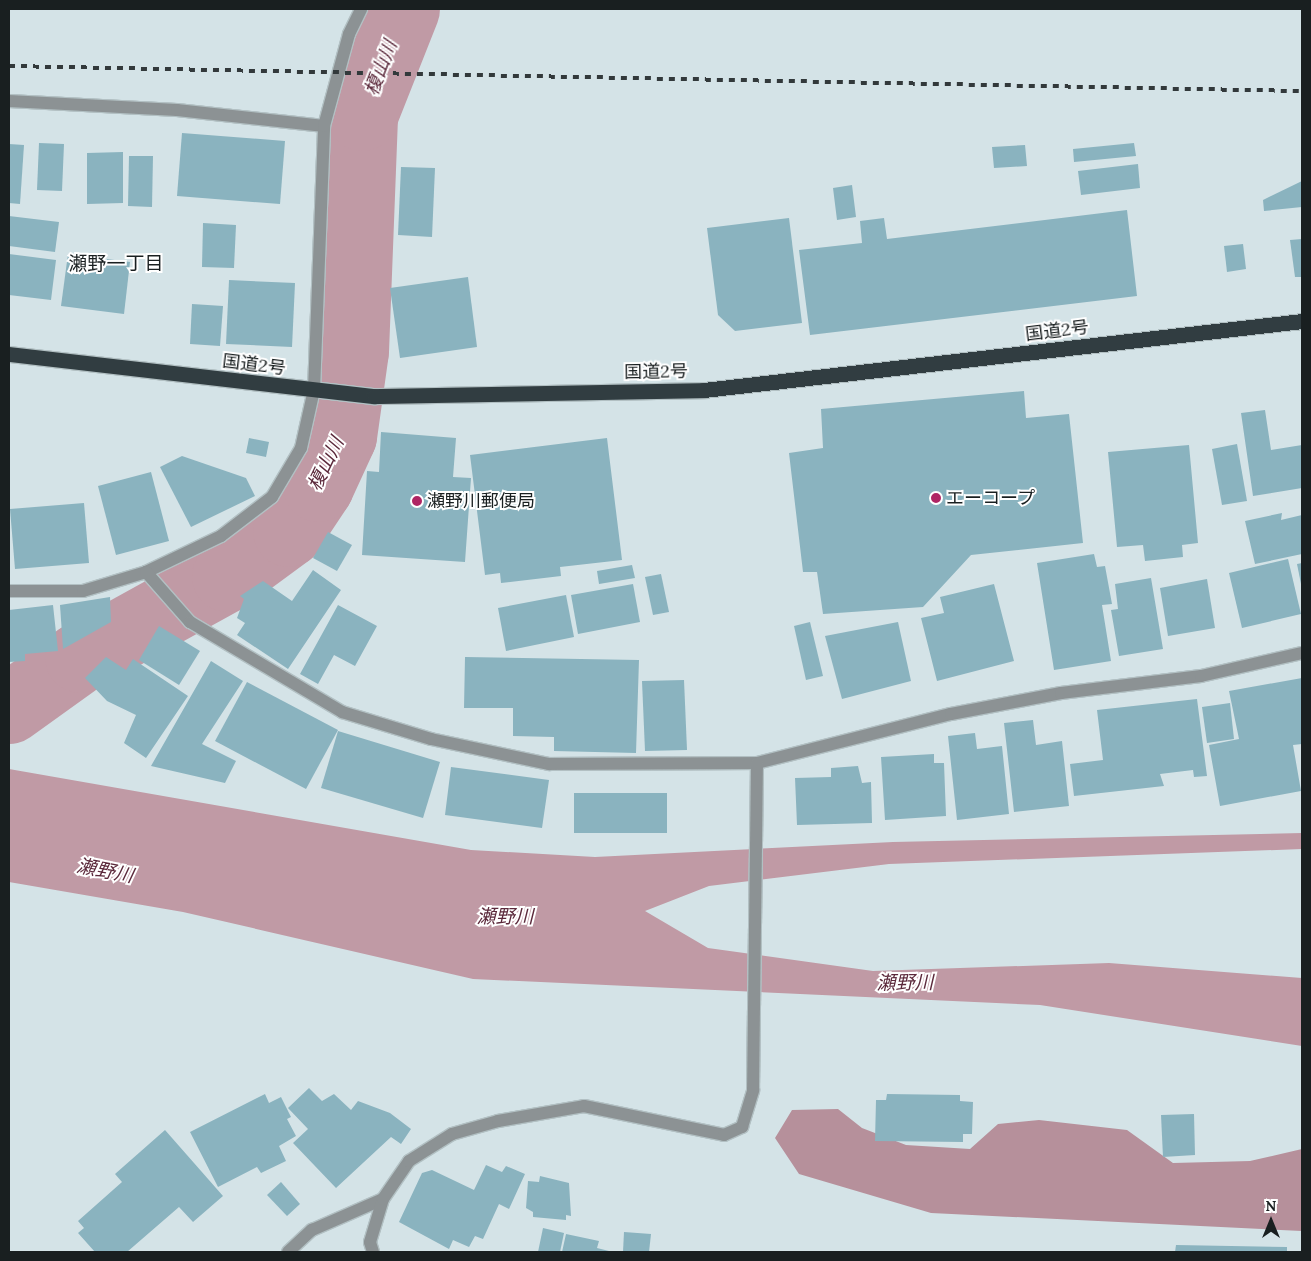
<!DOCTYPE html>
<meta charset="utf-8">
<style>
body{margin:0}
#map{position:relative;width:1311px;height:1261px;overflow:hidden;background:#d4e3e7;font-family:Lora,"Noto Sans JP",serif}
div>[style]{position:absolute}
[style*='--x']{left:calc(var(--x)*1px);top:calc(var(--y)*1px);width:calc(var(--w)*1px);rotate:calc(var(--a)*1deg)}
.forest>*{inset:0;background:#b6909b}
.water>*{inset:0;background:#c09aa5}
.river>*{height:71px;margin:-35.5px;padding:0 35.5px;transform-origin:35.5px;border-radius:35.5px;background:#c09aa5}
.building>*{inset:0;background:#8ab3bf}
.roads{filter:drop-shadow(1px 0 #b2c0c3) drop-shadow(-1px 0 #b2c0c3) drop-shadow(0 1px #b2c0c3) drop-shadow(0 -1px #b2c0c3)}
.street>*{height:12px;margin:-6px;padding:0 6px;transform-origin:6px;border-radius:6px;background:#8c9294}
.highway>*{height:15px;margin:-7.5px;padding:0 7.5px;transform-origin:7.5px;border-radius:7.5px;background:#313d41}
.rail>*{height:4px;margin-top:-2px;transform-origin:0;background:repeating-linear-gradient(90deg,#32393b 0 6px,transparent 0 12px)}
.dots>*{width:14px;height:14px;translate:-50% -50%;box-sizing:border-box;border:2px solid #fff;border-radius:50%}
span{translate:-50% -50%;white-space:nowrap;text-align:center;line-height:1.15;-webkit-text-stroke:4px #fff;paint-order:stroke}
.street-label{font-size:18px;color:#191f20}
.poi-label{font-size:18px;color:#191f20}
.left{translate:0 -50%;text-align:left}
.water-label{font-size:19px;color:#5b293b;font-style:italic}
.neighbourhood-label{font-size:19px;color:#191f20}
.frame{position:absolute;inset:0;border:10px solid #191f20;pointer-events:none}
.north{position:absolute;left:1246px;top:1196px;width:50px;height:50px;-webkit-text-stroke:4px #fff;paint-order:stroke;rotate:0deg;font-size:14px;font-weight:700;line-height:20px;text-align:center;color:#191f20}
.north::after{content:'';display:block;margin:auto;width:18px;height:22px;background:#191f20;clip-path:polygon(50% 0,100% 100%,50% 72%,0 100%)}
</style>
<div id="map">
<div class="forest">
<div style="clip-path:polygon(838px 1109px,862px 1128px,906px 1145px,970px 1149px,998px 1124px,1039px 1120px,1127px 1130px,1173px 1163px,1250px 1161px,1302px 1149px,1302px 1231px,931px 1213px,799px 1174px,775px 1138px,792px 1110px)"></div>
</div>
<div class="water">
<div style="clip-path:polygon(9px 769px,471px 850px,595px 857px,893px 842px,1302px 833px,1302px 849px,889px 864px,709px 886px,645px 911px,708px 948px,873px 971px,1109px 963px,1302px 978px,1302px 1046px,1040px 1005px,473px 979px,183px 912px,9px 882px)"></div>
</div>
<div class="river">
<div style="--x:9;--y:708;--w:87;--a:-35.7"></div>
<div style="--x:80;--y:657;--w:168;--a:-28.9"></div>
<div style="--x:227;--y:576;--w:76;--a:-36.4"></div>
<div style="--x:288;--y:531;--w:54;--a:-56.3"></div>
<div style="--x:318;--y:486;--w:55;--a:-65.3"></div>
<div style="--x:341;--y:436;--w:86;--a:-82"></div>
<div style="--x:353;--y:351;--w:236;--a:-87.8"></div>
<div style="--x:362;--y:115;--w:114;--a:-68.4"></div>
</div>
<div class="building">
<div style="clip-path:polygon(182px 133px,285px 141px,280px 204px,177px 196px)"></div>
<div style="clip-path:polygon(39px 143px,64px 144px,62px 191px,37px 190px)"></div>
<div style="clip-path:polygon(1134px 143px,1136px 156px,1074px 162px,1073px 149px)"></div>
<div style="clip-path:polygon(9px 144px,24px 145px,20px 204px,9px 203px)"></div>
<div style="clip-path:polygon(1025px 145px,1027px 166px,994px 168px,992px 147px)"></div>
<div style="clip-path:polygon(123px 152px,123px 203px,87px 204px,87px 153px)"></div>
<div style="clip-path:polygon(129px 156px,153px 156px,152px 207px,128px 206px)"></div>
<div style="clip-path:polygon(1138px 164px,1140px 188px,1081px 195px,1078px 171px)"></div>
<div style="clip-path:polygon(401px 167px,435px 168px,432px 237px,398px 235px)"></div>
<div style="clip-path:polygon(1302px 181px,1302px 207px,1264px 211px,1263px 200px)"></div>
<div style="clip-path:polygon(852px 185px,856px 217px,837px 220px,833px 188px)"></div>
<div style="clip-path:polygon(1127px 210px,1137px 296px,810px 335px,799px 250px,862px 243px,860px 221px,884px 218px,887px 239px)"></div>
<div style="clip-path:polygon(9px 216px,59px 222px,55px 252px,9px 246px)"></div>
<div style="clip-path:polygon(789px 218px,802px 323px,735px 331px,718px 315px,707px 228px)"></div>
<div style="clip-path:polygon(203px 223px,236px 225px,234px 268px,202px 267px)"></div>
<div style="clip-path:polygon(1302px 239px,1302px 277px,1295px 277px,1290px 240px)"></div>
<div style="clip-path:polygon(1243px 244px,1246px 269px,1227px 272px,1224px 246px)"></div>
<div style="clip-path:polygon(9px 254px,56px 260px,51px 300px,9px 295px)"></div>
<div style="clip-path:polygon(68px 254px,130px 262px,124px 314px,61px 306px)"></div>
<div style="clip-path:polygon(468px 277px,477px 347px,400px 358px,390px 288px)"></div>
<div style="clip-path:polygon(229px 280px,295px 283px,292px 347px,226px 344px)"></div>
<div style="clip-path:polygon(192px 304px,223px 306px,220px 346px,190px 344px)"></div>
<div style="clip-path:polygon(1024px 391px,1026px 418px,1069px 414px,1083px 543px,971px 555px,923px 607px,823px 614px,817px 572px,803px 572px,789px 453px,823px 448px,821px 409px)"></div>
<div style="clip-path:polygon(1265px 410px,1271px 450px,1302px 445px,1302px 488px,1253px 496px,1241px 413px)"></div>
<div style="clip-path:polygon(381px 432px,456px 438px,453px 477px,471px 478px,465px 562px,362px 555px,367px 471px,379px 472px)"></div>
<div style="clip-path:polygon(249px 438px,269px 442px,266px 457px,246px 453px)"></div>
<div style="clip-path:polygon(607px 438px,622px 560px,560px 567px,561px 576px,501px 583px,500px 573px,485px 575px,470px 455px)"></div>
<div style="clip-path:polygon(1237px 444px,1247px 501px,1222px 505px,1212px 449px)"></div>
<div style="clip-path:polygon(1189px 445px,1198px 543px,1182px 545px,1183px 557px,1145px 561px,1143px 545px,1117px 547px,1108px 452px)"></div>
<div style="clip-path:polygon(182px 456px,246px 478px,255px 496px,191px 527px,160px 467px)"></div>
<div style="clip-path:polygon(151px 472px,169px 541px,116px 555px,98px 486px)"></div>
<div style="clip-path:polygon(84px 503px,89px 563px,15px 569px,10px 509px)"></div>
<div style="clip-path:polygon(1282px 513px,1281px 520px,1302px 515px,1302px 554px,1255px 564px,1245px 521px)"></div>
<div style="clip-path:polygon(328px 532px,352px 545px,337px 571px,313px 558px)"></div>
<div style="clip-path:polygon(1094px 554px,1097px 567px,1105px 566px,1112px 604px,1102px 605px,1111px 661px,1054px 670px,1037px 563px)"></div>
<div style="clip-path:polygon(1288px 559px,1301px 614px,1242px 628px,1229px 573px)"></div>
<div style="clip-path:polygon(1302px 563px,1302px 584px,1301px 584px,1297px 564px)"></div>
<div style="clip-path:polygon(632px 565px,635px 578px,599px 584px,597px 571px)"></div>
<div style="clip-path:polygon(313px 570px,341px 590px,288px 669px,237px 635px,245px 623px,237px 618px,244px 599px,240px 596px,263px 581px,292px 601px)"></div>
<div style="clip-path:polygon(661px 574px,669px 612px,653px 615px,645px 577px)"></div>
<div style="clip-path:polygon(1151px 578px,1163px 649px,1119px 656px,1111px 610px,1118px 609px,1115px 584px)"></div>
<div style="clip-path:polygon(1207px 579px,1215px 628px,1168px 636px,1160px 588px)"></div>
<div style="clip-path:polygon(633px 584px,640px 622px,578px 634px,571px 595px)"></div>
<div style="clip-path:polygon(994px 584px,1014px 661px,937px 681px,921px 618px,944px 613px,940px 597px)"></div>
<div style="clip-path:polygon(566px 595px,574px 637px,506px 651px,498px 608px)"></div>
<div style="clip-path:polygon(110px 597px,111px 622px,63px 649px,60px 605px)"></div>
<div style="clip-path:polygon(53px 605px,58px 651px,25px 654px,25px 661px,9px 662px,9px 610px)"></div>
<div style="clip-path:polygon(338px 605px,377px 626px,355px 666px,334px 655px,318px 684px,300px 674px)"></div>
<div style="clip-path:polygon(810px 622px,823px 676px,806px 680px,794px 626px)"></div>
<div style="clip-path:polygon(898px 622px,911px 681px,842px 699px,825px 636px)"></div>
<div style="clip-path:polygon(159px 626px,200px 651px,179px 685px,139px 660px)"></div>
<div style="clip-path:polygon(106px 657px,126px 670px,133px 659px,188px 696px,146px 758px,124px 743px,136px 715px,107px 701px,85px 678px)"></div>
<div style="clip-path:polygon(465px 657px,639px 660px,636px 753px,554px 751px,554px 737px,513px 736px,513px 708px,464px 708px)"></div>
<div style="clip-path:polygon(211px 661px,243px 681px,202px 744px,236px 761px,225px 783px,151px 766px)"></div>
<div style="clip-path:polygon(1302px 678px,1302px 744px,1293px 745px,1301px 791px,1220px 806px,1209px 745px,1239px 739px,1229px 691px)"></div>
<div style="clip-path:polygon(684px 680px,687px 750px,645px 751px,642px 681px)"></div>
<div style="clip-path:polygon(247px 682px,338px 730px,306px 789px,215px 741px)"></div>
<div style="clip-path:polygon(1197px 699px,1207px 776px,1194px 777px,1193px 770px,1160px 774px,1164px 786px,1074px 796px,1070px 764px,1103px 760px,1097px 710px)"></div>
<div style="clip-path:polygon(1230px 703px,1234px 739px,1207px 743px,1202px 707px)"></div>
<div style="clip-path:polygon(1033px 720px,1036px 745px,1062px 741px,1069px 806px,1014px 812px,1004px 723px)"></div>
<div style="clip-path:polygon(338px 731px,440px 762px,423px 818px,321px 788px)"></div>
<div style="clip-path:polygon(975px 733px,977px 749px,1002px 746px,1009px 814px,957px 820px,948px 736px)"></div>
<div style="clip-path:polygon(934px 754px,934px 763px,944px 763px,946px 816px,885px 820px,881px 757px)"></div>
<div style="clip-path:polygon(858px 766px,862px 783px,871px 782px,872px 823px,797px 825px,795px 778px,831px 777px,831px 768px)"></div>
<div style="clip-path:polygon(451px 767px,549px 780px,542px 828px,445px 815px)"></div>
<div style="clip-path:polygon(574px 793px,667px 793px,667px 833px,574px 833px)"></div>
<div style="clip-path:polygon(309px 1088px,322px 1101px,334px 1094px,351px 1110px,358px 1101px,390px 1113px,411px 1129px,401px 1144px,391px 1137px,336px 1188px,293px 1143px,308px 1129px,288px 1108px)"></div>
<div style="clip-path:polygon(265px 1094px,269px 1103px,281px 1097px,291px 1117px,287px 1119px,296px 1136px,279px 1146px,286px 1161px,261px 1173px,257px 1167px,218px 1187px,190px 1132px)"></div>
<div style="clip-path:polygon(887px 1094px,960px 1095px,960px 1101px,973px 1102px,972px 1134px,963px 1134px,963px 1142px,875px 1141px,876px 1100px,886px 1100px)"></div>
<div style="clip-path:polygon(1194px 1114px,1195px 1155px,1163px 1157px,1161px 1115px)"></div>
<div style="clip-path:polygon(165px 1130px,223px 1196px,193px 1222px,179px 1207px,127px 1252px,95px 1252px,78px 1233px,84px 1228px,78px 1221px,122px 1182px,115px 1174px)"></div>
<div style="clip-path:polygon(486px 1165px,502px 1172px,506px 1166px,525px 1174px,509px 1209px,499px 1204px,483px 1239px,475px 1236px,469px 1247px,453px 1240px,449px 1249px,399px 1222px,422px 1173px,432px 1170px,474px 1190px)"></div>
<div style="clip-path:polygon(540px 1176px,569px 1183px,571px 1216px,566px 1215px,566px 1220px,533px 1217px,533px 1212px,526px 1208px,528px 1181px,539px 1182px)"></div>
<div style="clip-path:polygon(281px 1182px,300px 1204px,287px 1216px,267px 1195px)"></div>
<div style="clip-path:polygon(543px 1228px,564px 1233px,560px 1252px,538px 1252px)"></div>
<div style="clip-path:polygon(624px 1232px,651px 1234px,649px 1252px,623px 1252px)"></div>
<div style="clip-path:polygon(566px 1234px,599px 1241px,597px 1248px,613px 1252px,562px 1252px)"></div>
<div style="clip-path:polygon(1176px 1245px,1287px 1247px,1287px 1252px,1175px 1252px)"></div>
</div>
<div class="roads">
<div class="street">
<div style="--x:9;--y:101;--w:168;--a:3.1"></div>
<div style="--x:177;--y:110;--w:148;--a:6.2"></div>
<div style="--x:146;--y:572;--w:83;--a:-25.6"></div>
<div style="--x:221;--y:536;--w:64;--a:-37.4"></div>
<div style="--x:272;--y:497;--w:57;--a:-59.4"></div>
<div style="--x:301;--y:448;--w:59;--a:-77.4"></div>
<div style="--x:314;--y:390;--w:264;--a:-87.8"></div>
<div style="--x:324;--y:126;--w:95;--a:-74.8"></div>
<div style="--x:349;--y:34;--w:28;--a:-64"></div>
<div style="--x:9;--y:591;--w:74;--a:0"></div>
<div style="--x:83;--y:591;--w:66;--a:-16.8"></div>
<div style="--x:146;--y:572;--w:67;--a:48.7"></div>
<div style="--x:190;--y:622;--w:177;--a:30.6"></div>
<div style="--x:342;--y:712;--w:93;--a:16.9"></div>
<div style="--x:431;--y:739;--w:121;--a:12"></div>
<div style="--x:549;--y:764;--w:208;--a:-0.3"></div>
<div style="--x:757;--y:763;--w:200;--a:-14.2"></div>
<div style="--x:951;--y:714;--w:112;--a:-10.8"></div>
<div style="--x:1061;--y:693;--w:141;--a:-6.9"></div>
<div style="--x:1201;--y:676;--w:104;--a:-12.8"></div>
<div style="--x:288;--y:1252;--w:33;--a:-43"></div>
<div style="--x:312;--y:1230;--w:77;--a:-23.6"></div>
<div style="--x:373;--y:1252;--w:10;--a:-107"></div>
<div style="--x:370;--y:1242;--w:45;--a:-73.2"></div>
<div style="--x:383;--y:1199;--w:46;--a:-55.6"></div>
<div style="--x:409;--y:1161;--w:51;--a:-32.1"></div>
<div style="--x:452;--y:1134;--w:48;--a:-15.8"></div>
<div style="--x:498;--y:1121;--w:87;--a:-9.9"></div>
<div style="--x:584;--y:1106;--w:143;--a:11.7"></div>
<div style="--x:724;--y:1135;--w:20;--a:-24"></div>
<div style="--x:742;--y:1127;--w:39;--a:-73"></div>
<div style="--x:753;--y:1090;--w:327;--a:-89.3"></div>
</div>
<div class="highway">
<div style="--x:9;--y:354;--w:367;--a:6.6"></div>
<div style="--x:374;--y:396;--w:330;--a:-1"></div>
<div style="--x:704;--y:390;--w:602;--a:-6.58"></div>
</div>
</div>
<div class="rail">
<div style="--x:9;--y:66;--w:1293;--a:1.11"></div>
</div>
<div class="dots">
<div style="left:936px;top:498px;background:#af2564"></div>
<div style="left:417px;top:501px;background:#af2564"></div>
</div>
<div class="street-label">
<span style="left:1057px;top:331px;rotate:-7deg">国道2号</span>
<span style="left:254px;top:365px;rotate:7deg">国道2号</span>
<span style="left:656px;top:372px;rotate:-1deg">国道2号</span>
</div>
<div class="poi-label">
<span class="left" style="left:946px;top:498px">エーコープ</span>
<span class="left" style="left:427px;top:501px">瀬野川郵便局</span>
</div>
<div class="water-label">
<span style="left:381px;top:68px;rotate:-69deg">榎山川</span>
<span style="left:326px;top:464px;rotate:-64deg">榎山川</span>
<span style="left:105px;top:871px;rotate:11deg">瀬野川</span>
<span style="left:505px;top:917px">瀬野川</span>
<span style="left:905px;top:983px;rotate:-1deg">瀬野川</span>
</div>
<div class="neighbourhood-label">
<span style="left:116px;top:264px">瀬野一丁目</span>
</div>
<div class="frame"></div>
<div class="north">N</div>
</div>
